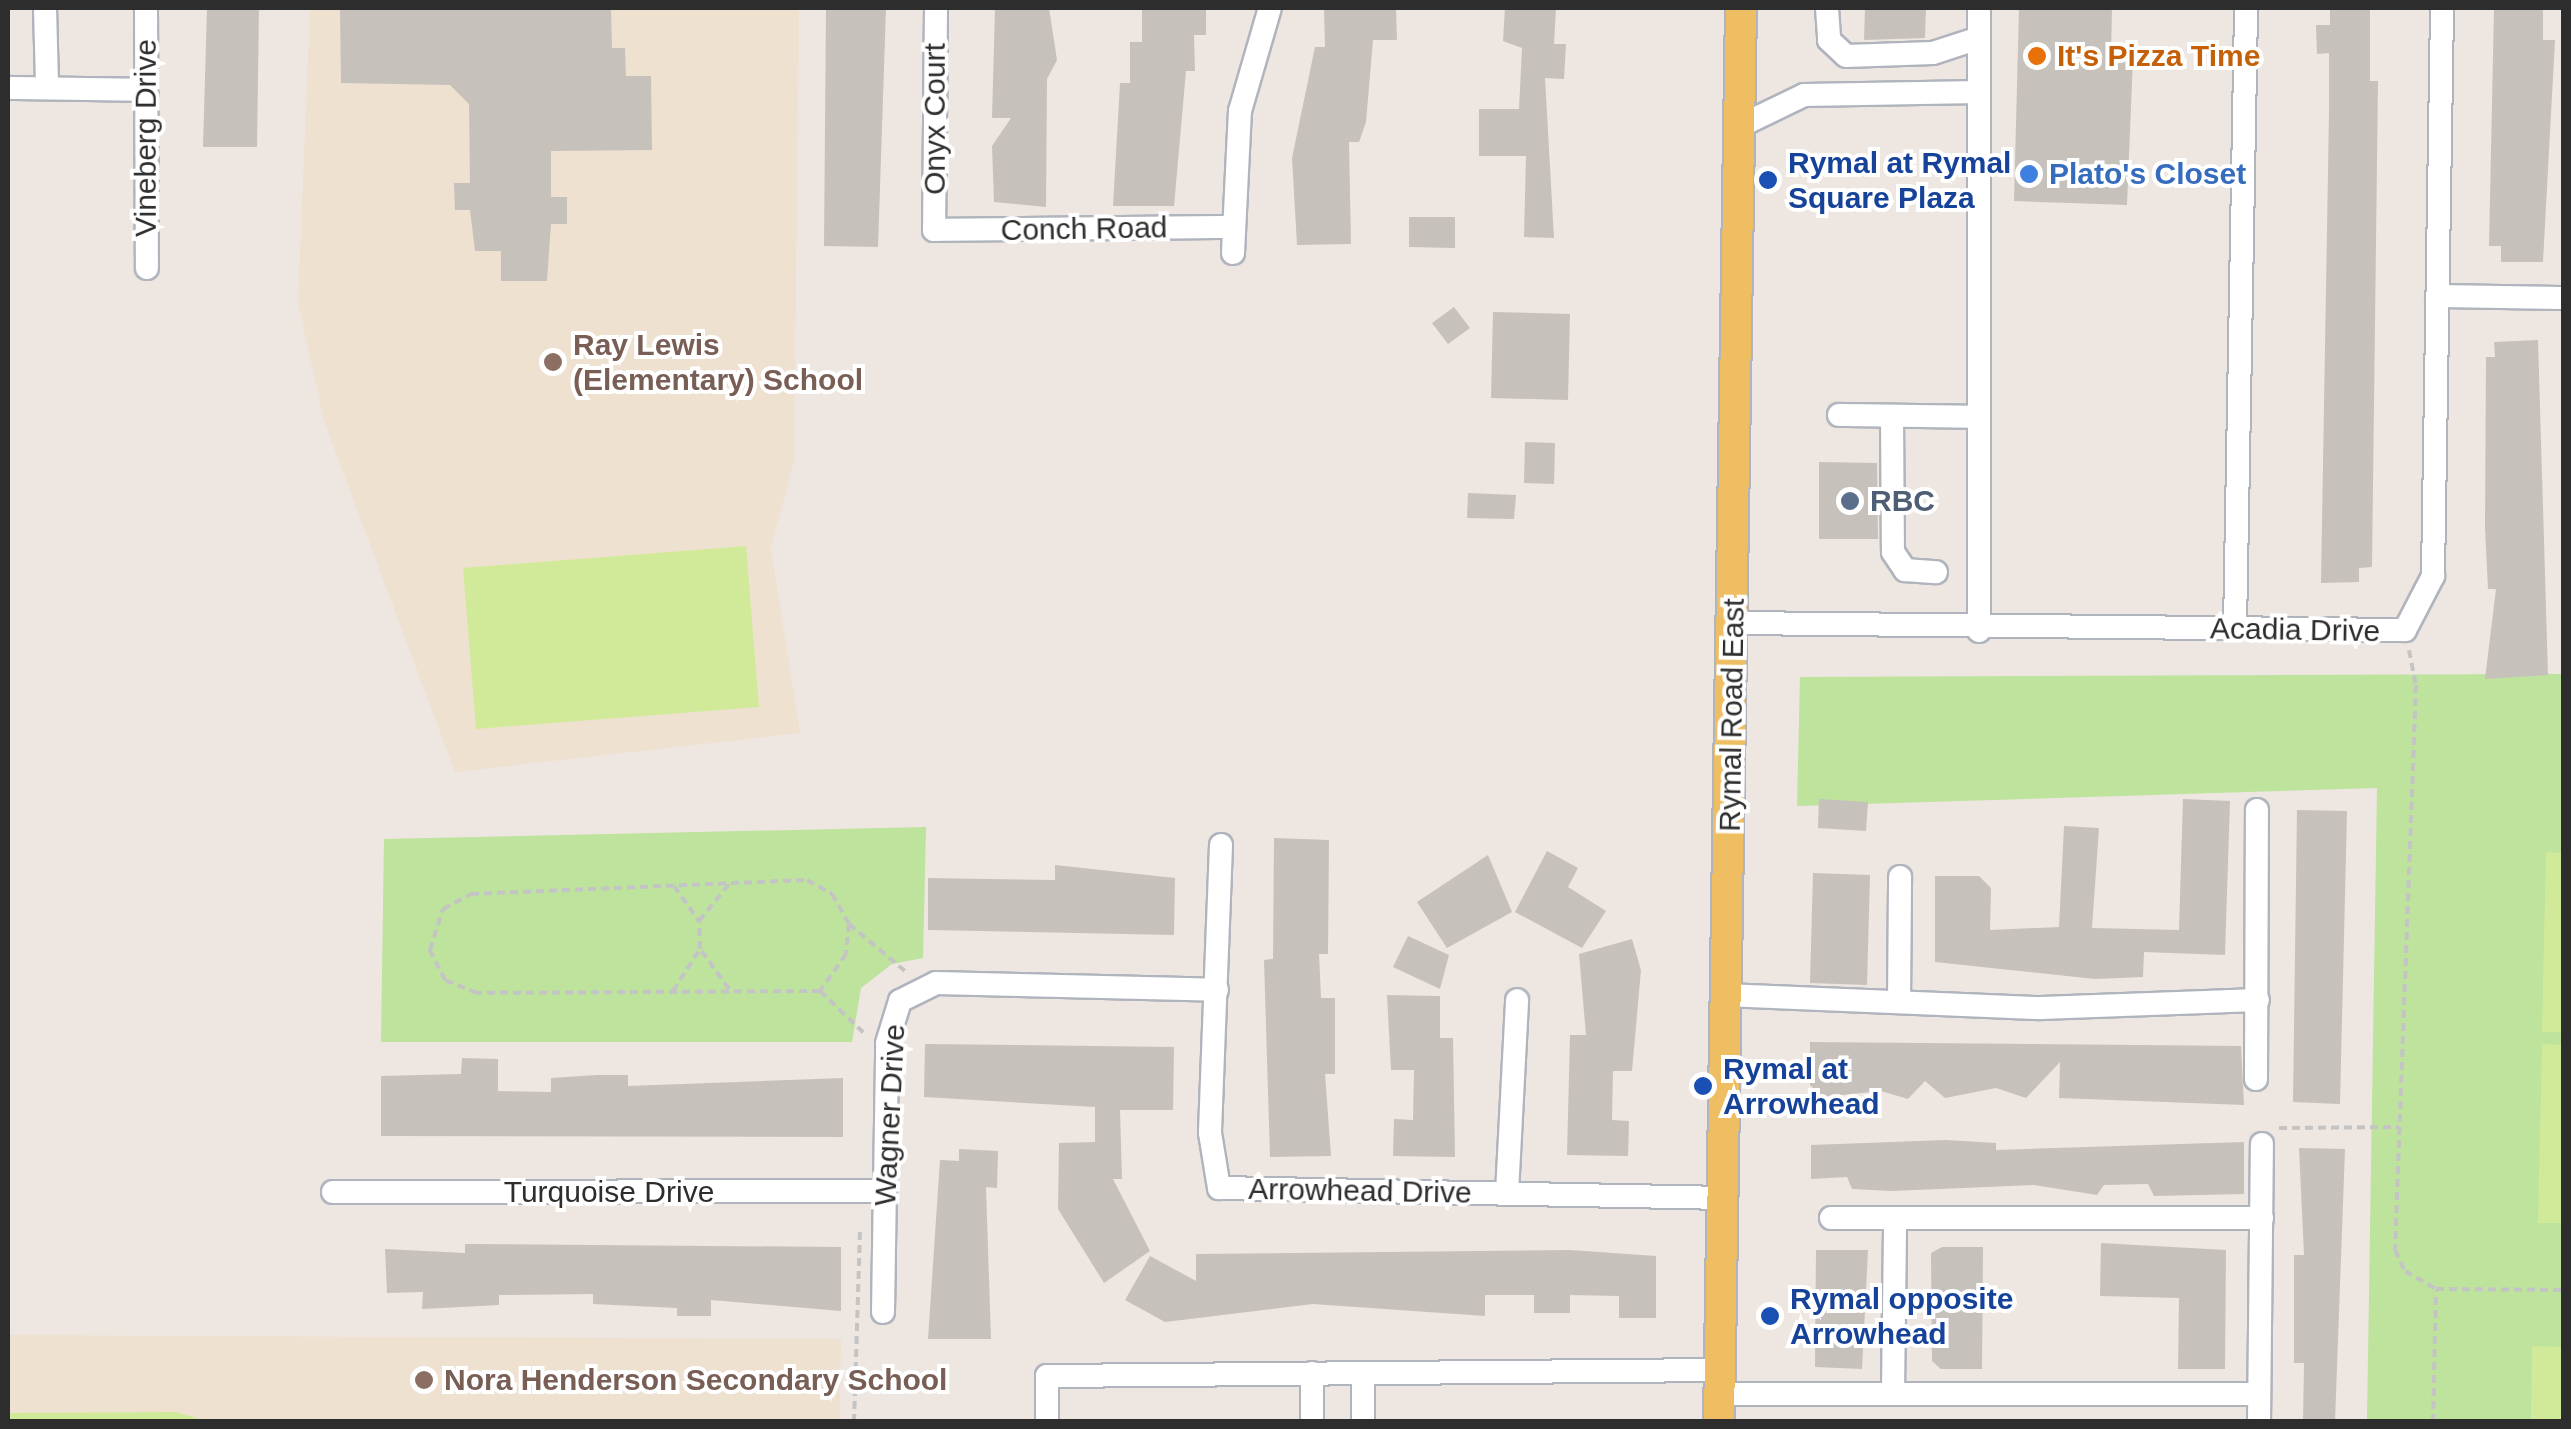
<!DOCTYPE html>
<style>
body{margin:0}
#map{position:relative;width:2571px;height:1429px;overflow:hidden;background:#eee6e0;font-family:Arial,sans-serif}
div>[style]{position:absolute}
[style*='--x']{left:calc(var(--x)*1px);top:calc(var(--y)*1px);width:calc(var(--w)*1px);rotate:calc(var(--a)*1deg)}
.education>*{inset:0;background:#efe1d0}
.green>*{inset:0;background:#bde39d}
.pitch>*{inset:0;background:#d1ea99}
.building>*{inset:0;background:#c7c1bb}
.path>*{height:4px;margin-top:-2px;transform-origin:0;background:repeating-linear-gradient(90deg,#c4c4c4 0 8px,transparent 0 13px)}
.roads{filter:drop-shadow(2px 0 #b0b4bd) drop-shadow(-2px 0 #b0b4bd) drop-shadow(0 2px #b0b4bd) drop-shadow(0 -2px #b0b4bd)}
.minor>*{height:22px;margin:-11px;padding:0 11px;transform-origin:11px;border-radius:11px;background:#fff}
.major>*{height:30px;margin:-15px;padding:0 15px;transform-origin:15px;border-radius:15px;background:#efbe63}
.dots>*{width:28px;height:28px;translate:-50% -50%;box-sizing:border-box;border:5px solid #fff;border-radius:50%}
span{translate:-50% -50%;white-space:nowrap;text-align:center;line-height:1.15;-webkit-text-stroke:8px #fff;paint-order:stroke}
.food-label{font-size:30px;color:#c56008;font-weight:700}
.left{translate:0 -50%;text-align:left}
.street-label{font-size:30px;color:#2d2d2d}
.transit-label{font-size:30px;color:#164399;font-weight:700}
.shop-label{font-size:30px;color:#366cbe;font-weight:700}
.education-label{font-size:30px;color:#785e54;font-weight:700}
.service-label{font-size:30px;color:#4e5e75;font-weight:700}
.frame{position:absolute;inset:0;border:10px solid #2d2d2d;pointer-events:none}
</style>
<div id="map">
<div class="education">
<div style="clip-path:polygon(310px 8px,799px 8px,794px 460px,771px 549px,800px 733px,455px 772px,324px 421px,298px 303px)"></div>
<div style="clip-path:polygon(8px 1335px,841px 1339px,840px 1421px,8px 1422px)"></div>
</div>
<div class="green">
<div style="clip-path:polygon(2563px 674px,2563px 1421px,2367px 1421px,2377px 788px,1797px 806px,1800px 677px)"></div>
<div style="clip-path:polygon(926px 827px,923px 958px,892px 964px,861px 988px,852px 1042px,381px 1042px,384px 839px)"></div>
</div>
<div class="pitch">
<div style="clip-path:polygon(746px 546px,759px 707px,476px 729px,463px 568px)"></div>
<div style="clip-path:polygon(2546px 852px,2563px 853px,2563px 1032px,2542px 1032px)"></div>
<div style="clip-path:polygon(2542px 1044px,2563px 1045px,2563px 1223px,2538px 1223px)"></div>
<div style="clip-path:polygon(2532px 1346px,2563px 1347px,2563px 1421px,2531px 1421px)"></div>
<div style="clip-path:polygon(176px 1412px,207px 1421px,8px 1421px,8px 1413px)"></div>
</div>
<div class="building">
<div style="clip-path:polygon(207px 8px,259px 8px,257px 147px,203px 147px)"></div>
<div style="clip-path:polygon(340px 8px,611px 8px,612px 48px,625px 48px,626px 76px,651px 76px,652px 150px,551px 151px,551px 197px,567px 197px,567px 224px,551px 224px,547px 281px,501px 281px,501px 251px,475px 251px,470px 210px,455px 210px,454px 183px,470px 183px,469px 104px,450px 85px,341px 83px)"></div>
<div style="clip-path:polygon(826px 8px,886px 8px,878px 247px,824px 246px)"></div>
<div style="clip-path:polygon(995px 8px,1049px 8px,1057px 60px,1047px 79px,1046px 207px,994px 202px,992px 146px,1011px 118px,992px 118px)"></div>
<div style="clip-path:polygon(1142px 8px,1206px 8px,1206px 35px,1194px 35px,1195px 71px,1186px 71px,1174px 206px,1113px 206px,1120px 83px,1130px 83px,1130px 42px,1142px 42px)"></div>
<div style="clip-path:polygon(1324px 8px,1396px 8px,1397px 40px,1373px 40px,1366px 122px,1359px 142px,1349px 142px,1351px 244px,1297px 245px,1292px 158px,1315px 47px,1325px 47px)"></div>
<div style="clip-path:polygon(1505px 8px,1556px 8px,1554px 44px,1566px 44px,1564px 79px,1545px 78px,1554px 238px,1524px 237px,1526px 156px,1479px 156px,1479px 109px,1519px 109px,1522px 48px,1503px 41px)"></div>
<div style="clip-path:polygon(1865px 8px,1926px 8px,1925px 38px,1864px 40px)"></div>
<div style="clip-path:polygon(2019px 8px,2112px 8px,2111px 56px,2133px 57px,2127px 205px,2014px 201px)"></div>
<div style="clip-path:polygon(2330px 8px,2370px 8px,2370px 81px,2378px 81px,2372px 567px,2359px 568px,2359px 582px,2321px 583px,2329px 112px,2329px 53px,2317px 54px,2316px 25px,2330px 25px)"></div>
<div style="clip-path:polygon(2494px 8px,2543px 8px,2543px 40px,2555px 40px,2543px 262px,2501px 262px,2501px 246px,2489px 246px)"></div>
<div style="clip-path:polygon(1409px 217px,1455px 217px,1455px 248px,1409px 247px)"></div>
<div style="clip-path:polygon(1454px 307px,1470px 328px,1448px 344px,1432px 323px)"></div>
<div style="clip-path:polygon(1493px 312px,1570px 314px,1568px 400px,1491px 398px)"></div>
<div style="clip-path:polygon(2538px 340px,2548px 675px,2485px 679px,2496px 589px,2488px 589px,2485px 528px,2486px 357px,2495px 357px,2494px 342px)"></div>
<div style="clip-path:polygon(1525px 442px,1555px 443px,1554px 484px,1524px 483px)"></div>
<div style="clip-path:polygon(1819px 462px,1877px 463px,1878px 539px,1819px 539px)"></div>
<div style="clip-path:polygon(1468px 493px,1516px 495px,1514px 519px,1467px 518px)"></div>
<div style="clip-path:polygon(1819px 799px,1868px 802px,1866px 831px,1818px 828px)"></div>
<div style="clip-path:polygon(2183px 799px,2230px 801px,2225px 955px,2144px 952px,2143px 977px,2095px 979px,1935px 962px,1935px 876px,1979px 876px,1991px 888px,1990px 930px,2059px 927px,2064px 826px,2099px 828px,2092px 928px,2179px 930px)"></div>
<div style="clip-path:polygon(2297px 810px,2347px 811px,2340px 1104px,2293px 1102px)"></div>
<div style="clip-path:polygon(1274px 838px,1329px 840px,1328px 954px,1319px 954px,1321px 998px,1335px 998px,1335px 1074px,1325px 1074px,1331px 1156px,1270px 1157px,1264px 960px,1273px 959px)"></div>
<div style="clip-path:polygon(1547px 851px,1578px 868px,1568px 887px,1606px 911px,1582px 948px,1515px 912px)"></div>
<div style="clip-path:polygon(1488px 855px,1512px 912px,1447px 948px,1417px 902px)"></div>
<div style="clip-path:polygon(1055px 865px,1175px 878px,1174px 935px,928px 930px,928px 878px,1055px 880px)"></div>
<div style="clip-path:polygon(1813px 873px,1870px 875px,1867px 985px,1810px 983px)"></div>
<div style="clip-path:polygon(1408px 936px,1449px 955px,1440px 989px,1393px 967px)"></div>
<div style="clip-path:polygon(1632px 939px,1641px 970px,1632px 1071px,1613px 1071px,1612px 1120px,1629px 1121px,1628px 1156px,1567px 1155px,1570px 1035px,1586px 1035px,1579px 954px)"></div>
<div style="clip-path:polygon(1387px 995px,1440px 996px,1440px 1038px,1453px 1038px,1455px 1157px,1393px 1156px,1394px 1119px,1413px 1120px,1414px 1070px,1391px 1070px)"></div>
<div style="clip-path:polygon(1810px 1042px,2241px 1046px,2244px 1105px,2059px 1098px,2060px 1062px,2026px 1098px,1996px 1088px,1945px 1098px,1925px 1081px,1908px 1099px,1881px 1091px,1823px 1097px,1810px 1085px)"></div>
<div style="clip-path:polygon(925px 1044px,1174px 1047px,1173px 1110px,1120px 1110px,1122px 1179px,1113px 1179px,1150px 1251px,1104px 1283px,1058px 1209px,1059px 1143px,1095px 1142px,1095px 1107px,924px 1097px)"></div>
<div style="clip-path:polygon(462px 1058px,498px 1059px,498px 1091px,551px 1092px,551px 1078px,597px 1075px,628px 1075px,628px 1086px,843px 1078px,843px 1137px,381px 1136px,381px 1076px,461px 1074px)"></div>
<div style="clip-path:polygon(1946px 1140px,1996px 1143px,1996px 1150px,2244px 1142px,2244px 1194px,2154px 1196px,2148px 1184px,2104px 1185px,2097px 1195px,2034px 1185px,1891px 1191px,1852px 1189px,1847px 1177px,1811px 1179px,1811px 1145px)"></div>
<div style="clip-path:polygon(2299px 1148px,2345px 1149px,2335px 1422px,2303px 1422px,2304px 1363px,2294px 1363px,2294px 1255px,2304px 1255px)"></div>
<div style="clip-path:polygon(959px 1149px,998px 1151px,997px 1188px,986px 1187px,991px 1339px,928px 1339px,940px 1160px,959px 1161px)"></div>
<div style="clip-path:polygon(2101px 1243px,2226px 1250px,2225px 1369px,2178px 1369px,2179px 1298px,2100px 1296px)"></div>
<div style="clip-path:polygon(465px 1244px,841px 1247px,841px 1311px,711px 1300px,711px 1316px,677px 1316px,677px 1308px,593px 1304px,593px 1294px,499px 1295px,499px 1305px,422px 1309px,423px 1292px,387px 1293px,385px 1249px,465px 1253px)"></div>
<div style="clip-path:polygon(1942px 1247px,1983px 1247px,1982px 1369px,1941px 1369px,1932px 1361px,1931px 1253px)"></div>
<div style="clip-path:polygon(1570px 1250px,1656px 1256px,1656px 1318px,1619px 1318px,1619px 1296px,1570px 1295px,1570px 1313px,1534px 1313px,1534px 1295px,1485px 1295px,1485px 1316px,1313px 1304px,1165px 1322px,1125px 1300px,1150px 1256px,1196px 1281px,1196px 1254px)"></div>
<div style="clip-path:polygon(1816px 1250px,1868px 1250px,1862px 1369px,1815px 1367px)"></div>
</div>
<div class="path">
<div style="--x:2409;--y:650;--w:36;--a:79"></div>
<div style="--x:2416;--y:685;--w:565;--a:92.13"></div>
<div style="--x:2395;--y:1250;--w:23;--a:65"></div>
<div style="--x:2405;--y:1271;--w:36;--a:30"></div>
<div style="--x:2436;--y:1289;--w:128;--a:0.4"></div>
<div style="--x:807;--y:880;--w:29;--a:29"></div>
<div style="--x:832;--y:894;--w:34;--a:60"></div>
<div style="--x:849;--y:924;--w:30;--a:96"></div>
<div style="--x:846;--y:954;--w:45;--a:125.1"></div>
<div style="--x:820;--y:991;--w:343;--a:179.7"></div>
<div style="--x:477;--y:993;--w:35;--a:-158"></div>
<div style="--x:445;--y:980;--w:34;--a:-117"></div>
<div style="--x:430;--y:950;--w:43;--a:-72.4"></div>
<div style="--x:443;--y:909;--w:32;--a:-28"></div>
<div style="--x:471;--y:894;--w:336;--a:-2.4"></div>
<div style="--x:674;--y:886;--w:43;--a:54.5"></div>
<div style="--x:849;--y:924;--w:73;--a:40"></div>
<div style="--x:729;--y:989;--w:49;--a:-125.9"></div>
<div style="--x:700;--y:949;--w:28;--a:-92"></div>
<div style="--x:699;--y:921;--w:48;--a:-51"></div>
<div style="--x:673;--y:991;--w:50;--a:-57.3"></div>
<div style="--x:820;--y:991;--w:64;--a:43.7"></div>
<div style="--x:2279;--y:1128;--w:120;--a:-0.5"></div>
<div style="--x:854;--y:1422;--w:195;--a:-88.2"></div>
<div style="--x:2433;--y:1422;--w:131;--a:-88.7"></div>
</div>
<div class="roads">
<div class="minor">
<div style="--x:45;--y:8;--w:79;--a:88.5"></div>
<div style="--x:146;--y:8;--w:260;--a:89.8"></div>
<div style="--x:936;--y:8;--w:222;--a:90.5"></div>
<div style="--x:934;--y:230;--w:300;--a:-0.6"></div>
<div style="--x:1827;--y:8;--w:32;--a:86"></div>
<div style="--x:1829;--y:40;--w:23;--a:43"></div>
<div style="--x:1846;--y:56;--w:87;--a:-2"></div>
<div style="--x:1933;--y:53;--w:48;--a:-18.1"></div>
<div style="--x:1979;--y:8;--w:623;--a:90"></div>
<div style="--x:8;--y:88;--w:137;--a:0.8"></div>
<div style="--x:1740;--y:126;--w:71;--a:-25.8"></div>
<div style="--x:1804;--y:95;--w:175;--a:-1"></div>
<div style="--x:1233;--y:253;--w:142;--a:-87.2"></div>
<div style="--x:1240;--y:111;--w:107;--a:-73.8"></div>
<div style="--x:2437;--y:296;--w:127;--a:0.9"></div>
<div style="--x:1839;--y:415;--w:140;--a:0.8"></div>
<div style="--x:1892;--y:416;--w:136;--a:89.6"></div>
<div style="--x:1893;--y:552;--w:22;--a:56"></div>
<div style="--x:1905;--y:570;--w:31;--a:4"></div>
<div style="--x:1735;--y:623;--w:670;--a:0.6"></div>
<div style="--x:2405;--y:630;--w:61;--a:-62.6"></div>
<div style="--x:2433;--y:576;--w:568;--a:-89.09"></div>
<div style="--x:2235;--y:628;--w:620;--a:-88.98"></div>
<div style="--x:1221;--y:845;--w:288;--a:92.2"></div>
<div style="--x:1210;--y:1133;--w:56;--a:80.7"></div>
<div style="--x:1219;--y:1188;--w:505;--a:1.13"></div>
<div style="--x:1725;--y:995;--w:316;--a:2.4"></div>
<div style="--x:2041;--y:1008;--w:217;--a:-2.1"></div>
<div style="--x:1899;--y:1001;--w:124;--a:-89.5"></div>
<div style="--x:2256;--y:1079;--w:269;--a:-89.8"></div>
<div style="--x:333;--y:1192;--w:551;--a:-0.1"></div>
<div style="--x:1507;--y:1193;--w:193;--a:-87"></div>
<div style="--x:1831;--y:1218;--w:431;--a:0"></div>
<div style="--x:883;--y:1312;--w:269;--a:-89.1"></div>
<div style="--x:887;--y:1043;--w:44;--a:-72.8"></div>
<div style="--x:900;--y:1001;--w:40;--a:-26.6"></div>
<div style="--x:936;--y:983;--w:281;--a:1.4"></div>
<div style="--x:1893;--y:1392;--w:172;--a:-89.3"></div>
<div style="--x:1719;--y:1394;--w:538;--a:0"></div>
<div style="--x:1047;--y:1422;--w:46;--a:-90"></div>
<div style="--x:1047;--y:1376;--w:673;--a:-0.51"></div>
<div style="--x:1312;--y:1422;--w:49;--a:-90"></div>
<div style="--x:1363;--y:1422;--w:49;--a:-90"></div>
<div style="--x:2259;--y:1422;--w:278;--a:-89.4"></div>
</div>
<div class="major">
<div style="--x:1719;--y:1422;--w:1414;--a:-89.11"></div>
</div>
</div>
<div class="dots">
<div style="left:2037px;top:56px;background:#e8710a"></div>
<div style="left:2029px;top:174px;background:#3f7fe0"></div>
<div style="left:1768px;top:180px;background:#1a4fb4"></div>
<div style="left:553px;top:362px;background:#8d6e63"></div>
<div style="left:1850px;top:501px;background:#5c6f8a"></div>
<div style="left:1703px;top:1086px;background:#1a4fb4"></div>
<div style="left:1770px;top:1316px;background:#1a4fb4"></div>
<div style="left:424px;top:1380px;background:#8d6e63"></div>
</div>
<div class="food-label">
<span class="left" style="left:2057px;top:56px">It's Pizza Time</span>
</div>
<div class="street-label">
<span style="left:935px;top:119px;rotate:-90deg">Onyx Court</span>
<span style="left:146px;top:138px;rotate:-90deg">Vineberg Drive</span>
<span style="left:1084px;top:229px;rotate:-1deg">Conch Road</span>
<span style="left:2295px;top:630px;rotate:1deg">Acadia Drive</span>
<span style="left:1732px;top:715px;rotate:-89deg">Rymal Road East</span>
<span style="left:890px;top:1115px;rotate:-87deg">Wagner Drive</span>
<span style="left:1360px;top:1191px;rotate:1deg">Arrowhead Drive</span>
<span style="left:609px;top:1192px">Turquoise Drive</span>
</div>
<div class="transit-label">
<span class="left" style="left:1788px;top:180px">Rymal at Rymal<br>Square Plaza</span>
<span class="left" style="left:1723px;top:1086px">Rymal at<br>Arrowhead</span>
<span class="left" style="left:1790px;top:1316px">Rymal opposite<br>Arrowhead</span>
</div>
<div class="shop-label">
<span class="left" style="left:2049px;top:174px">Plato's Closet</span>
</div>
<div class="education-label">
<span class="left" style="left:573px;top:362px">Ray Lewis<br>(Elementary) School</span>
<span class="left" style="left:444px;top:1380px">Nora Henderson Secondary School</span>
</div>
<div class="service-label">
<span class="left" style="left:1870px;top:501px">RBC</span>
</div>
<div class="frame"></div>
</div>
